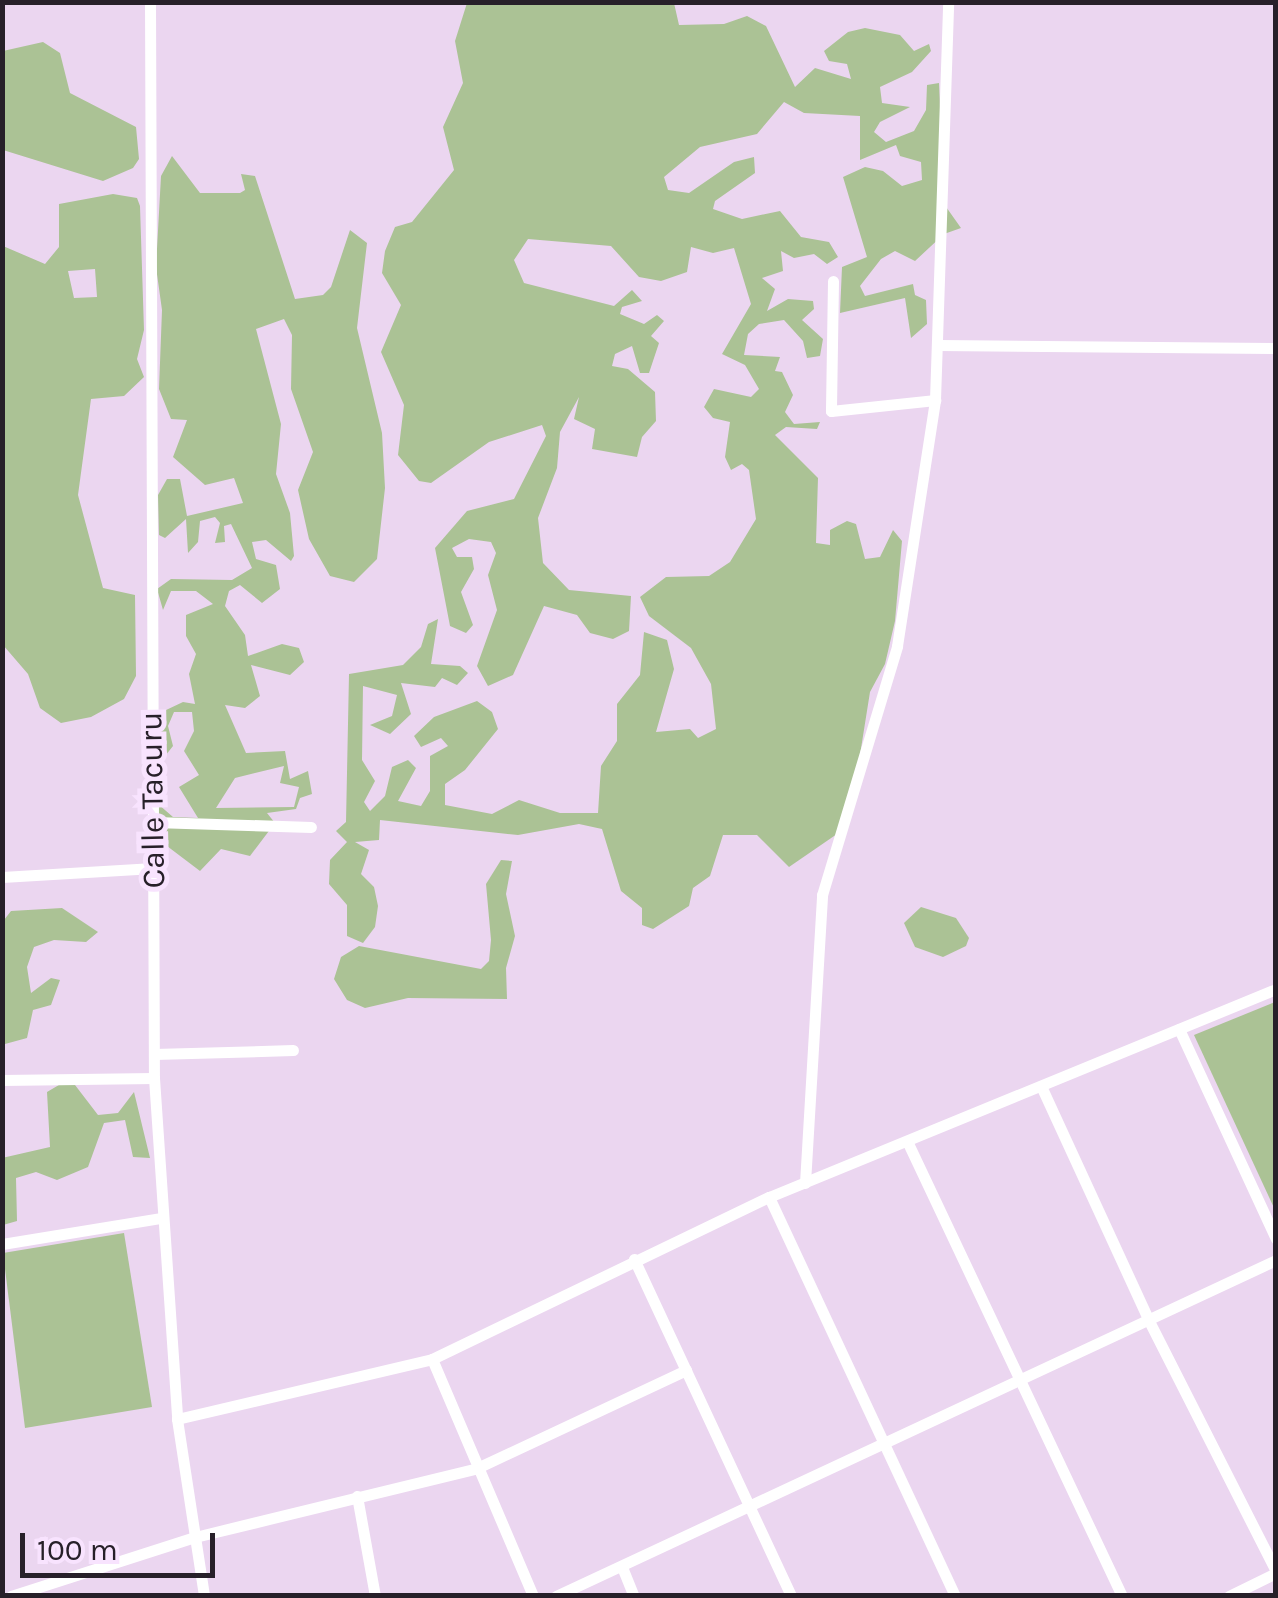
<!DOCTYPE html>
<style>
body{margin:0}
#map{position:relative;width:1278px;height:1598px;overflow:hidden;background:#ebd6f0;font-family:Karla,sans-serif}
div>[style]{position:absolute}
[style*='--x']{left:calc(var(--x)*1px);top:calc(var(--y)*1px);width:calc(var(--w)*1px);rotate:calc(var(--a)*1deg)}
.green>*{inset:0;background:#abc295}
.street>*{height:11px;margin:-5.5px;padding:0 5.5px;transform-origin:5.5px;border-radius:5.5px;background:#fff}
span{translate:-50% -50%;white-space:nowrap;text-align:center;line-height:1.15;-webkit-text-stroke:10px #f8e3fe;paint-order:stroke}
.street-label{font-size:32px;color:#272029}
.frame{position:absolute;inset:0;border:5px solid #272029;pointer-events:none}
.scale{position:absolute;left:20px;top:1533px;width:195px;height:45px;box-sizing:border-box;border:5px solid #272029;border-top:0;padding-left:12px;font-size:30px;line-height:35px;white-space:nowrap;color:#272029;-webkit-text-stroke:8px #f8e3fe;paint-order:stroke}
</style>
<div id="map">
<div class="green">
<div style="clip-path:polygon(467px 3px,674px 3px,679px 25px,724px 24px,747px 16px,766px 26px,795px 87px,815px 68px,851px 79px,847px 64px,829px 61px,824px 51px,848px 32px,865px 28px,900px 35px,914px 51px,929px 44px,931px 51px,912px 72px,880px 87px,882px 103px,910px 107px,880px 122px,874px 132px,886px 142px,914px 131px,926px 110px,927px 85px,939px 83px,944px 204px,961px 228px,944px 234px,915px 261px,895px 251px,881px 259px,860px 286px,865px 296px,913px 284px,915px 295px,926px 300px,927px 324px,911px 338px,905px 298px,840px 313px,842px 267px,867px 257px,843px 177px,865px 167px,883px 171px,902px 186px,922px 180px,921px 162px,900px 156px,896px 145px,860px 160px,860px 116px,804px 113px,784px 102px,757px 134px,700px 147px,664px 177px,668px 190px,689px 193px,734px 162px,754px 157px,755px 173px,715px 201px,713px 209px,742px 219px,780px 211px,801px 237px,829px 242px,838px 257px,827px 264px,814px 254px,794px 258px,781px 251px,783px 271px,762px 278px,775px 289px,767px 311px,788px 299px,813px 301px,814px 309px,802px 320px,823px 339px,820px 356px,807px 358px,803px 341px,784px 320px,759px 324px,748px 334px,744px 355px,780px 357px,775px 371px,782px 372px,793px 395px,785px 412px,794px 424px,820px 422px,817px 429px,786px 427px,775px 435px,818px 478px,816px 543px,830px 545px,830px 530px,847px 521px,856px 524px,865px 559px,880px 557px,893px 530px,902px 541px,895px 621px,885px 664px,870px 692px,859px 761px,837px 834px,789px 867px,757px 835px,723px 835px,710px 876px,693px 888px,689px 906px,653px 929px,642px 925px,642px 908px,621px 891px,602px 829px,579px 824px,518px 835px,380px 820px,379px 840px,355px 842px,369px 850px,361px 874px,374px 887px,378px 906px,375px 927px,363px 943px,347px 936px,347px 905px,329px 884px,330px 860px,347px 842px,336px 831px,346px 822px,349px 674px,403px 665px,421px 647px,428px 624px,438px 619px,431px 664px,460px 666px,468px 673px,457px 685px,442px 678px,435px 687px,401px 683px,411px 714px,390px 734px,370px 725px,392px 716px,397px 695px,363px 686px,362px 760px,375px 781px,364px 802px,370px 811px,385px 796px,392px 767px,408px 760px,416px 768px,398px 801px,421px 806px,430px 791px,430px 756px,448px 746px,441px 738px,421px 747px,414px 736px,434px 717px,477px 701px,492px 712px,498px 729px,465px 770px,445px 784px,445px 805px,492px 814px,519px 800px,560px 813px,598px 813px,601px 766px,617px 741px,617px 704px,640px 675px,644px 632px,667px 640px,674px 669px,656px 732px,690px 729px,698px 738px,716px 729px,711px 684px,691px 648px,649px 616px,640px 597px,666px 577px,709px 576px,730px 562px,756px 519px,749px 470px,742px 464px,731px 470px,725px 457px,730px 422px,713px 418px,704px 407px,714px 389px,751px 397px,759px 389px,745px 365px,722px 354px,751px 304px,734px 248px,713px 253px,691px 247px,687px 272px,661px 281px,639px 277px,611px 246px,528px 239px,514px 260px,524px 283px,614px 306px,632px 290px,642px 301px,622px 307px,620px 314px,644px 324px,657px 315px,664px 321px,651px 336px,659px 343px,649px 373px,640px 373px,632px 346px,615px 354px,612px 366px,628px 369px,655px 392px,656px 421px,642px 437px,637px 457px,592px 449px,595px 429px,574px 419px,579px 397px,560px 432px,557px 468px,538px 518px,543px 563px,569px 590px,631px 596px,629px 631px,613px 639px,590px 633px,577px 615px,544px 606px,513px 675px,488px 686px,477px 666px,497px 610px,488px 575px,496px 553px,491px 542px,469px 539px,452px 548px,457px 557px,472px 557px,474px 569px,461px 592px,473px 625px,466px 633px,450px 626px,435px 548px,467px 511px,514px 499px,546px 436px,542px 425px,489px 442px,431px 483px,419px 481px,398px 455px,404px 405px,381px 352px,401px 305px,382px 273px,385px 251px,395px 227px,412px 222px,454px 170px,443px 127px,463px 83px,455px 41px)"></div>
<div style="clip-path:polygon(43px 42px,60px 53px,70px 93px,136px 127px,139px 159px,133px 168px,103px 181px,3px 150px,3px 51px)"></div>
<div style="clip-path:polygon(evenodd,172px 156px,200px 193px,240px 193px,245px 190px,241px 174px,255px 176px,295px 299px,323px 295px,331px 287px,350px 230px,367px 243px,357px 328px,382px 433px,385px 488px,377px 559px,354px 582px,330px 576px,309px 539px,298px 490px,313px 452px,291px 389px,292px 335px,284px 319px,256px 329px,281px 424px,276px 474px,290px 513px,294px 556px,291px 561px,266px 540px,252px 542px,256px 559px,276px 565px,280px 589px,262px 603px,240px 585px,229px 591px,225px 606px,245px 635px,248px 656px,282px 644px,299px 648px,304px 662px,290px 675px,251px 665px,260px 696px,245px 708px,225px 705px,246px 753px,285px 751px,290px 779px,308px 771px,312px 794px,300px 798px,296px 809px,267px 813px,275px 823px,250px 856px,221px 849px,200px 871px,167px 846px,156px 814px,158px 804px,173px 817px,198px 818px,179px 787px,199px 775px,184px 751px,194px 731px,192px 712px,174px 712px,168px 726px,173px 746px,162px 760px,157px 733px,164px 711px,183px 702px,195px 704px,189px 674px,196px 654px,186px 636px,186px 615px,213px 604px,196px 591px,171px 591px,163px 610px,157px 589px,171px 579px,232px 580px,252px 568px,231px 524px,224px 526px,225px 542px,215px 543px,220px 523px,215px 517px,200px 521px,198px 542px,188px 553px,186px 519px,165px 538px,159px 535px,158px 495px,167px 479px,180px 479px,187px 516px,243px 503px,234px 478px,205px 485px,173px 457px,187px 420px,171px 419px,159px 389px,162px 310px,156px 267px,161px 176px,172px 156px,284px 766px,280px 783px,299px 787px,294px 807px,216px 808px,235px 778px,284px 766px)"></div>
<div style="clip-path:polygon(evenodd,113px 194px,137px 198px,140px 206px,144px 330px,137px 359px,144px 377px,124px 396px,91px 399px,78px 495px,103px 588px,135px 595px,136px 676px,124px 699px,91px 717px,61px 723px,40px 708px,28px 674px,3px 645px,3px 246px,45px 264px,59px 247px,59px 204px,113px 194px,95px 269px,97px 297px,74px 298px,68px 271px,95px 269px)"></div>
<div style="clip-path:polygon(501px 860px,512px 861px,506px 894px,515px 936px,506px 968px,507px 999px,408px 998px,365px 1008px,347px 1000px,334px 979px,341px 957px,359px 946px,481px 969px,489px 961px,491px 940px,486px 884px)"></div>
<div style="clip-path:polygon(921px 907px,956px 918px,969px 938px,966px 946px,943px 957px,915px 947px,904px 923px)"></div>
<div style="clip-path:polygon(62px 908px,98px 932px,86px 942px,54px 940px,34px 947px,27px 967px,31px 993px,51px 978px,60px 980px,51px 1005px,33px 1010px,27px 1038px,5px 1044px,4px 920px,11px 911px)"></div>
<div style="clip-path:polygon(1275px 1002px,1275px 1210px,1194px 1035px)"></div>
<div style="clip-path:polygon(64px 1082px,75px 1085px,98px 1115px,118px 1113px,134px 1092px,150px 1158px,133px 1157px,125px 1120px,104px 1123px,88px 1167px,57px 1180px,36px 1172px,16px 1178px,17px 1221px,3px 1225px,2px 1158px,50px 1147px,47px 1092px)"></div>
<div style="clip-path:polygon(124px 1233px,152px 1407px,25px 1428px,3px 1253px)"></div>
</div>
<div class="street">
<div style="--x:150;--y:2;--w:1076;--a:89.79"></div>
<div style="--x:154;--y:1078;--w:342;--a:86.1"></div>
<div style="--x:177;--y:1419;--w:179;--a:81.3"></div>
<div style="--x:833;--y:281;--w:130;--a:90.9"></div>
<div style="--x:831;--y:411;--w:105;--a:-6"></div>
<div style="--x:938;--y:345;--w:338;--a:0.5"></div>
<div style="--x:154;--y:822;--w:157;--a:1.8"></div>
<div style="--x:2;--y:877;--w:152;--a:-3.4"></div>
<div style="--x:1179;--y:1029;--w:231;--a:65.2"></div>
<div style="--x:154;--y:1054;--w:139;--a:-1.6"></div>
<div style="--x:2;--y:1080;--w:152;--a:-0.8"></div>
<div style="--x:1041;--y:1086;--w:256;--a:65.3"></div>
<div style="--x:1148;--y:1319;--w:283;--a:63.1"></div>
<div style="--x:907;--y:1141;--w:503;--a:64.71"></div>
<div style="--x:805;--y:1183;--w:289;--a:-86.6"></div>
<div style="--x:822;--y:895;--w:260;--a:-73.2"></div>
<div style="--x:897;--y:646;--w:249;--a:-81.2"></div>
<div style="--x:935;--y:400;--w:398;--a:-88.1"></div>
<div style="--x:769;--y:1197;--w:440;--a:65"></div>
<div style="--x:2;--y:1244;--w:160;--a:-9.3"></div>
<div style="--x:634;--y:1259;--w:372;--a:65"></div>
<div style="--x:432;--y:1359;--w:258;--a:66.9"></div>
<div style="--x:177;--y:1419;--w:262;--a:-13.2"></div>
<div style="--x:432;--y:1359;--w:374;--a:-25.7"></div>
<div style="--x:769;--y:1197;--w:548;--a:-22.31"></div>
<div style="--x:357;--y:1496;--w:102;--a:79.8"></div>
<div style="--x:622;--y:1567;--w:31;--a:68"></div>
<div style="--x:11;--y:1596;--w:193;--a:-17.8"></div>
<div style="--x:195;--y:1537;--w:290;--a:-13.7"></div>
<div style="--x:477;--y:1468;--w:231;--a:-25.1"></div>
<div style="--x:556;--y:1596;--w:795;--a:-25.02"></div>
<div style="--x:1229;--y:1596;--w:52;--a:-26.1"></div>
</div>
<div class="street-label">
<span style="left:153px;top:800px;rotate:-91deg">Calle Tacuru</span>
</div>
<div class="frame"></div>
<div class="scale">100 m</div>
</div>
